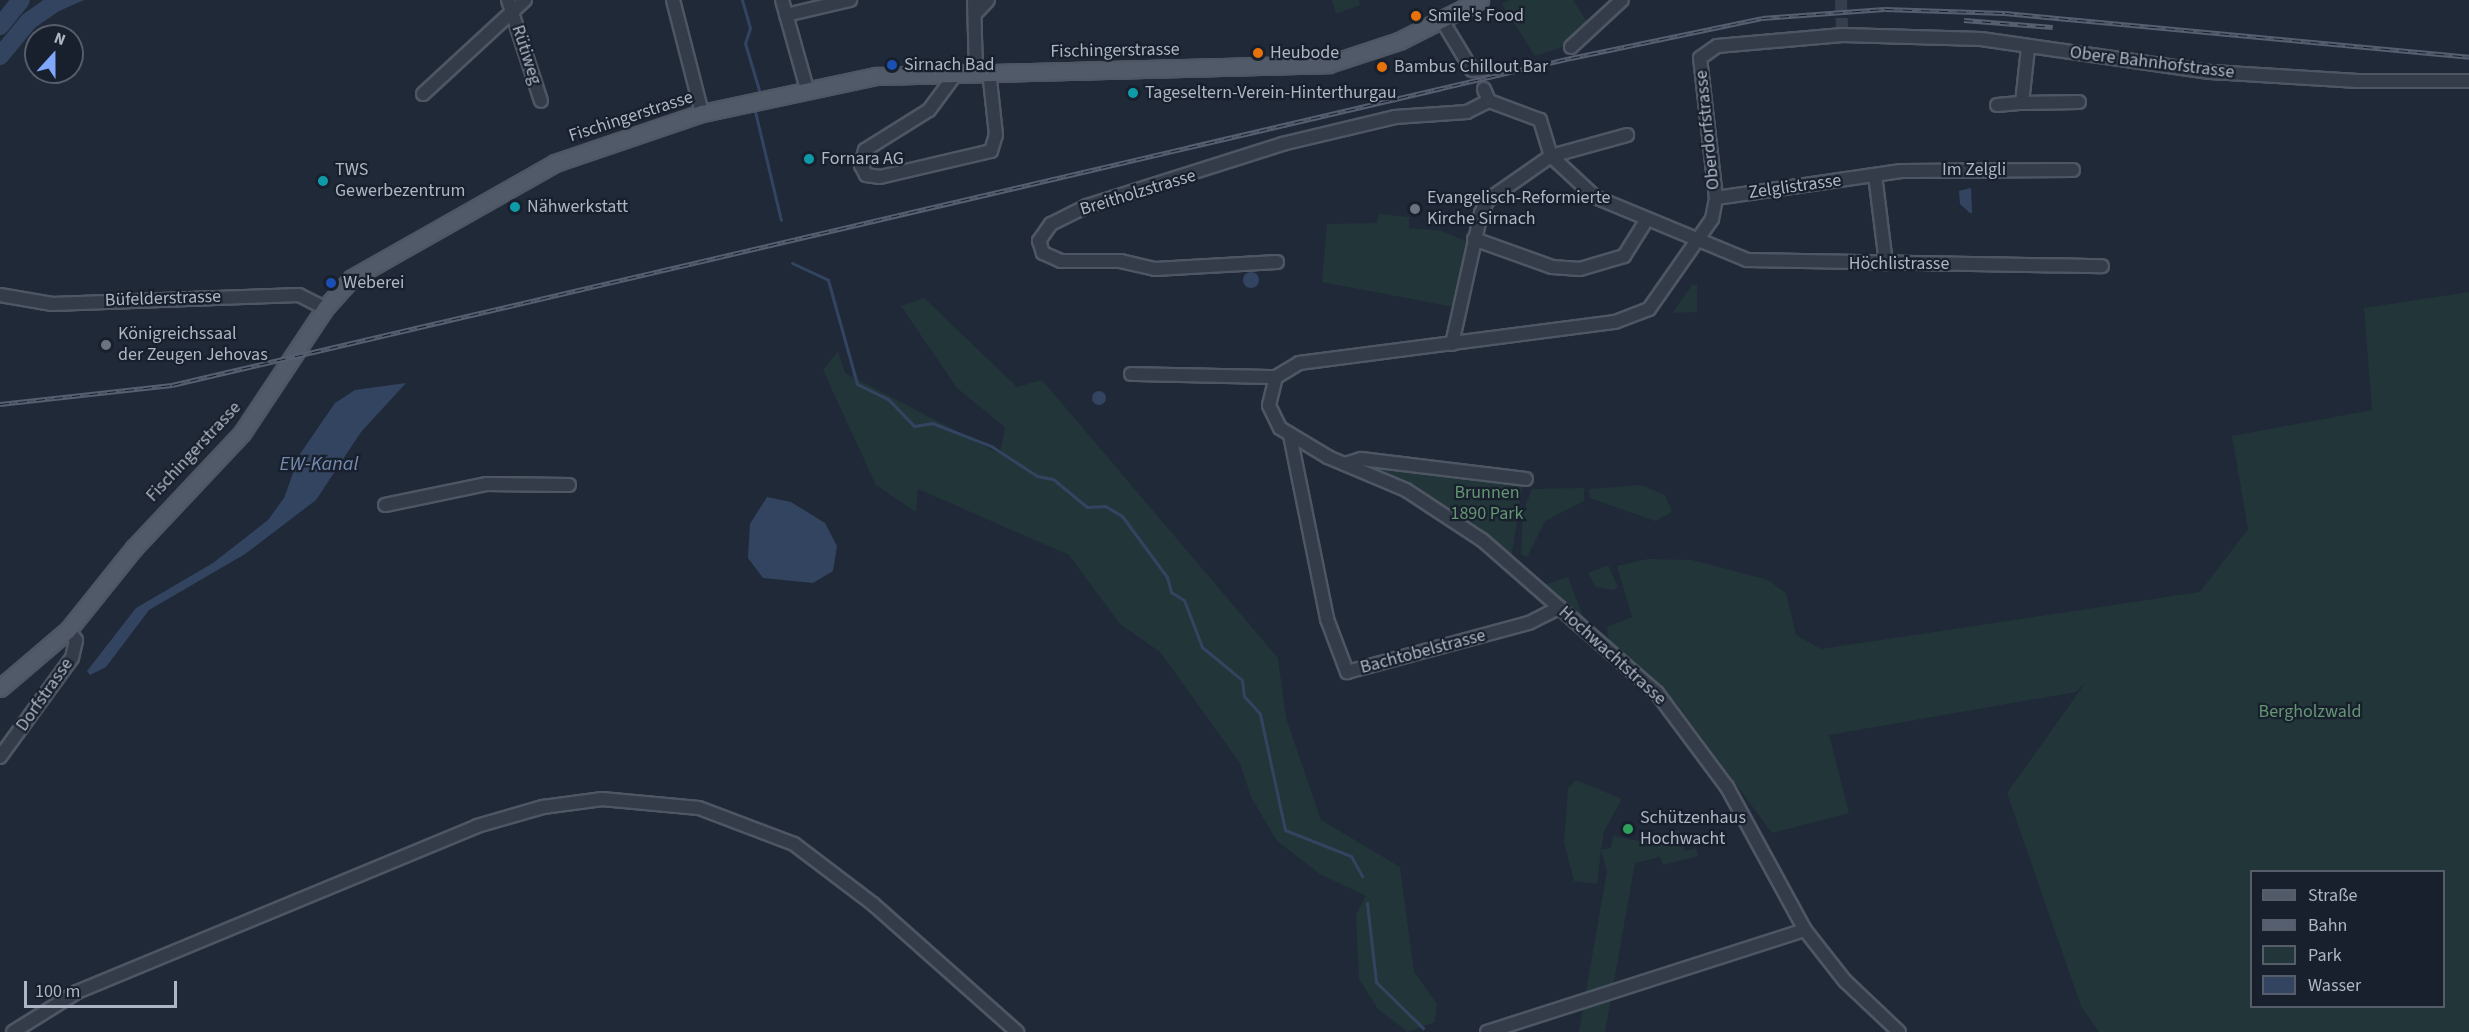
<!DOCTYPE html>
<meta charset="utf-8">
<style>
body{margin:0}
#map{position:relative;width:2469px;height:1032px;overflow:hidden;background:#202938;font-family:"Source Sans 3",sans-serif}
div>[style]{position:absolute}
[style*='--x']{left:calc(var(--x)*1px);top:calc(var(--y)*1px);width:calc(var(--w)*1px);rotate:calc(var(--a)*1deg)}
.green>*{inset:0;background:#223639}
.water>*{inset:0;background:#334461}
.round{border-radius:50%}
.stream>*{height:3px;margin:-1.5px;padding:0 1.5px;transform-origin:1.5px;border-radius:1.5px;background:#334461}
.river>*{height:18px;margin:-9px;padding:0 9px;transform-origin:9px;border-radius:9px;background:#334461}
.minor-tunnel>*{height:12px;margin-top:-6px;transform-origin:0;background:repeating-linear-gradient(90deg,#353e4d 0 12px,transparent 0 18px)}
.roads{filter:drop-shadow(2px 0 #4e5663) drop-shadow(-2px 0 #4e5663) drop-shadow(0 2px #4e5663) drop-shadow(0 -2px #4e5663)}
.minor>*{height:12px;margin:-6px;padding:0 6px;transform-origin:6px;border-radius:6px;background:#343b49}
.major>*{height:15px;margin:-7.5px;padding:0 7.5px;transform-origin:7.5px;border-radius:7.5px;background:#515a69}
.rail>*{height:5px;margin-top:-2.5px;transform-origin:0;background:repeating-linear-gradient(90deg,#19202d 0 9px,#555f70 0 18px);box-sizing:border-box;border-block:2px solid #555f70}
.dots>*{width:16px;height:16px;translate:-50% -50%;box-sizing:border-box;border:3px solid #19202d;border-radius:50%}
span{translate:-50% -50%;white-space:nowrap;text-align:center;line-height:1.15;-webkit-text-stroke:4.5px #19202d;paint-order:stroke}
.poi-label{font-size:18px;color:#aeb6c5}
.left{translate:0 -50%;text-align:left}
.street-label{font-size:18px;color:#aeb6c5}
.park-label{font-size:18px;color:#659673}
.water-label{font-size:20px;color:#758baf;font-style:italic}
.legend{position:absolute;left:2250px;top:870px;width:195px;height:138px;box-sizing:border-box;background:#19202d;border:2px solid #555c6a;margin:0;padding:8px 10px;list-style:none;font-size:18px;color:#aeb6c5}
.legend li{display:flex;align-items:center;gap:12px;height:30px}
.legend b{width:30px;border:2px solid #555c6a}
.north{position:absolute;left:24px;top:24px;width:60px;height:60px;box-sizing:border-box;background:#19202d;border:2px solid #555c6a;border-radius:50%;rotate:21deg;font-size:16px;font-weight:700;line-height:24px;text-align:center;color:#aeb6c5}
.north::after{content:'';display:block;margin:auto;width:21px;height:27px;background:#7fa8fa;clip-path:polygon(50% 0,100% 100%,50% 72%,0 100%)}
.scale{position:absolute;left:24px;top:981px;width:153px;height:27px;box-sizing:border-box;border:3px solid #aeb6c5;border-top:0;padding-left:8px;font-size:18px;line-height:21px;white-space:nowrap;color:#aeb6c5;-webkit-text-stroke:4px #19202d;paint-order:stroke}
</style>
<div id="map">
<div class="green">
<div style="clip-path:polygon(1332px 0,1359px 0,1360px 5px,1336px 14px)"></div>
<div style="clip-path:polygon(1509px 0,1573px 0,1589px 25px,1571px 44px,1535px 56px,1502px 4px)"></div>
<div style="clip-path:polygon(1379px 214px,1409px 217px,1409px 228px,1442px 231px,1468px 242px,1454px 307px,1322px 282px,1327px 224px,1377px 223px)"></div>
<div style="clip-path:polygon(1692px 285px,1697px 285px,1697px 312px,1672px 313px)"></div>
<div style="clip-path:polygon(evenodd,2469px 292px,2469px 1032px,2099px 1032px,2081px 1006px,2007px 793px,2086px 682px,2076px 692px,1829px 735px,1849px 813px,1772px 833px,1677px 704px,1609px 642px,1607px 627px,1632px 617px,1617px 566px,1648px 559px,1692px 560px,1768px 580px,1786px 593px,1796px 635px,1821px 649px,2200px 592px,2248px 529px,2232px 436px,2372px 410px,2364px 308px,2469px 292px,2252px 872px,2444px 872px,2444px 1006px,2252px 1006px,2252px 872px)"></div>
<div style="clip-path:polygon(924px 298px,1017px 387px,1042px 380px,1278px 658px,1286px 718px,1321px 820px,1400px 867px,1414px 972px,1437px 1004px,1435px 1022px,1408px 1032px,1378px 1009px,1359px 979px,1356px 914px,1366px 896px,1320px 874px,1277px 841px,1251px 797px,1240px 763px,1160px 652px,1120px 624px,1069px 555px,918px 489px,916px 512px,876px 485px,823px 370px,838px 351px,845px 373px,1000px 454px,1005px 427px,957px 388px,901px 306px)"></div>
<div style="clip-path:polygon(1365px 465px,1523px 483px,1511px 559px,1477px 529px)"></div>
<div style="clip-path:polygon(1641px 485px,1665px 495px,1672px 512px,1655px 521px,1590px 498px,1589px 489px)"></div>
<div style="clip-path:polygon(1584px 488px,1584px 501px,1545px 521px,1527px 557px,1521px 554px,1523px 512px,1532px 489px)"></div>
<div style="clip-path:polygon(1608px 565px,1618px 587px,1613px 590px,1596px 587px,1588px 573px)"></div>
<div style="clip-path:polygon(1568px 577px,1583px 617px,1544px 585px)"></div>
<div style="clip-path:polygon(1576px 780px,1622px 799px,1604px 831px,1601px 850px,1611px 848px,1613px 836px,1638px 841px,1679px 830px,1685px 851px,1696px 848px,1698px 856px,1663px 865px,1660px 857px,1635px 863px,1605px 1032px,1579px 1032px,1607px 871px,1601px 850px,1597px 884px,1574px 881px,1564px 842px,1568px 789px)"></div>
</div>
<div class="water">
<div style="clip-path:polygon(47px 0,84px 0,41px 19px,36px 9px)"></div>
<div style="clip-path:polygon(1971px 188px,1972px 213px,1970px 213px,1960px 204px,1959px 191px)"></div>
<div class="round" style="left:1243px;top:272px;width:16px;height:16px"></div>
<div style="clip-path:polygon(406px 383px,361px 432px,316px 500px,245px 554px,149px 610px,106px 667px,90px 675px,87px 671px,136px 608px,213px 563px,268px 520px,284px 498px,300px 454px,335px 403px,355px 390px)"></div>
<div class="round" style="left:1092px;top:391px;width:14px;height:14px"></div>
<div style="clip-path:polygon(767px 497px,791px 502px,825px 523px,837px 546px,833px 571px,813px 583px,763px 578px,748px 558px,750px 524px)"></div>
</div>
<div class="stream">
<div style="--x:742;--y:0;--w:29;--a:74"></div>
<div style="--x:750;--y:28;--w:16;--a:108"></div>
<div style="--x:745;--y:43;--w:49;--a:73.4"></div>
<div style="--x:754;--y:107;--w:116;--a:76.6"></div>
<div style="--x:792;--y:263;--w:40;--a:25"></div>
<div style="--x:828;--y:280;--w:108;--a:74.4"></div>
<div style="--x:857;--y:384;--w:34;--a:26"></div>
<div style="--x:888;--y:399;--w:37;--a:46"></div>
<div style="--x:914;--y:426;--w:18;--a:-9"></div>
<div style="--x:932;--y:423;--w:63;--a:21.3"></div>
<div style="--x:991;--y:446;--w:55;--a:33.1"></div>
<div style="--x:1037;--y:476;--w:16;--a:11"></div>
<div style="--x:1053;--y:479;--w:44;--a:39.5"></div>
<div style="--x:1087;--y:507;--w:18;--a:-3"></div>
<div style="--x:1105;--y:506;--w:20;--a:30"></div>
<div style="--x:1122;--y:516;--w:76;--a:53.6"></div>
<div style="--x:1167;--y:577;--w:16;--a:75"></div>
<div style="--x:1171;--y:592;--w:15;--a:32"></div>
<div style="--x:1184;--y:600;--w:50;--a:69"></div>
<div style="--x:1202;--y:647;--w:52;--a:39.5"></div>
<div style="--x:1242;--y:680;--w:16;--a:83"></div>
<div style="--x:1244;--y:696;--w:24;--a:48"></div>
<div style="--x:1260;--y:714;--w:119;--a:77.8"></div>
<div style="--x:1285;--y:830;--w:71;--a:21.5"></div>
<div style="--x:1351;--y:856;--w:23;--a:61"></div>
<div style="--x:1367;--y:903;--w:80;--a:83.5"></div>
<div style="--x:1376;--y:982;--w:66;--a:44.4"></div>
</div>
<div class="river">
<div style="--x:0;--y:26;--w:33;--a:-51"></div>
<div style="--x:0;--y:56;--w:45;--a:-50.4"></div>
<div style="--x:29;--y:21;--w:37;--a:-35"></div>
</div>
<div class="minor-tunnel">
<div style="--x:1841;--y:0;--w:28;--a:88"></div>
<div style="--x:1472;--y:70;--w:22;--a:58"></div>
</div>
<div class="roads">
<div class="minor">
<div style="--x:508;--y:0;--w:106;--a:71.9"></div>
<div style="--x:673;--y:0;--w:117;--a:75.6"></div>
<div style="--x:782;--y:0;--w:92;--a:74.3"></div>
<div style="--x:974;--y:0;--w:71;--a:88.4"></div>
<div style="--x:977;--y:12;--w:16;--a:-47"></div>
<div style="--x:786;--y:15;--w:66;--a:-13.2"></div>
<div style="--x:1443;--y:22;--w:56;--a:58.9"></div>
<div style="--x:1472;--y:70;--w:11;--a:-5"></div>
<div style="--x:1571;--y:47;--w:69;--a:-42.7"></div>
<div style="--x:2028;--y:48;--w:55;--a:96.2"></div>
<div style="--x:2022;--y:103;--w:57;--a:-1"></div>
<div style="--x:958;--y:71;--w:49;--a:126.6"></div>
<div style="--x:929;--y:110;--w:75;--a:148"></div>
<div style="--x:865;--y:150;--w:16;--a:105"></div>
<div style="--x:861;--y:165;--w:11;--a:63"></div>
<div style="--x:866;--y:175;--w:14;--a:8"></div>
<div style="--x:880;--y:177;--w:114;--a:-13.2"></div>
<div style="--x:991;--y:151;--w:17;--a:-73"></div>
<div style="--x:996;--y:135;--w:64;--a:-96.2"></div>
<div style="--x:423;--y:94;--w:139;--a:-42.7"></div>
<div style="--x:1997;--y:105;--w:25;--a:-5"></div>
<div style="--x:1551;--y:156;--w:60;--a:43"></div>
<div style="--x:1595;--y:197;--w:165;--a:22.5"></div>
<div style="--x:1747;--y:260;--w:355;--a:1"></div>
<div style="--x:1551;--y:156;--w:79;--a:-15.4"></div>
<div style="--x:1875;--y:175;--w:89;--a:82.9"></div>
<div style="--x:1716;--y:198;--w:187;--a:-8.3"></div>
<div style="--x:1901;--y:171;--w:172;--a:-0.3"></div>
<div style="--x:1474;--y:239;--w:83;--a:19.7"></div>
<div style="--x:1552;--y:267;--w:28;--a:4"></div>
<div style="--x:1580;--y:269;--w:46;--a:-16.5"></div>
<div style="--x:1624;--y:256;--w:40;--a:-58"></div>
<div style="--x:1277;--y:262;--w:122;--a:176.7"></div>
<div style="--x:1155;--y:269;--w:35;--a:-167"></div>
<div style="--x:1121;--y:261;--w:60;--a:180"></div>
<div style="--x:1061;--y:261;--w:20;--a:-156"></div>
<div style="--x:1043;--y:253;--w:13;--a:-108"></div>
<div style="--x:1039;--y:241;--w:21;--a:-55"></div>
<div style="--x:1051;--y:224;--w:40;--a:-26.6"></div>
<div style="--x:1087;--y:206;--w:205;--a:-17.6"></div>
<div style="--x:1282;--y:144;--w:116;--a:-13.4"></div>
<div style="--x:1395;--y:117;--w:72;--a:-4"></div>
<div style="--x:1467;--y:112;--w:25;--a:-27"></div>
<div style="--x:0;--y:295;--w:53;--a:9.8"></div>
<div style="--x:52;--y:304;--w:247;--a:-2.1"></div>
<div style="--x:299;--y:295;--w:29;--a:27"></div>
<div style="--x:1452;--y:344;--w:134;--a:-77.5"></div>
<div style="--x:1481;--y:213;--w:15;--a:-62"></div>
<div style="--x:1488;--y:200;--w:77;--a:-34.9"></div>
<div style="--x:1551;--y:156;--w:38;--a:-107"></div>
<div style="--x:1540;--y:120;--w:54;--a:-159.6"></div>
<div style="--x:1489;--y:101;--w:13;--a:-113"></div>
<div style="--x:1131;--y:374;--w:145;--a:1.2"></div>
<div style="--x:1290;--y:435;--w:188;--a:78.6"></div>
<div style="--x:1327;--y:619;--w:57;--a:69.3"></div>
<div style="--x:1347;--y:672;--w:188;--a:-15.1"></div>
<div style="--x:1529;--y:623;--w:34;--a:-27"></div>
<div style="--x:1345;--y:464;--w:17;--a:-17"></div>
<div style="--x:1361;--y:459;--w:166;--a:6.9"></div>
<div style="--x:385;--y:505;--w:103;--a:-11.7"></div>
<div style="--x:486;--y:484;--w:83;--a:0.7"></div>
<div style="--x:0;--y:757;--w:122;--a:-54"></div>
<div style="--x:72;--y:658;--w:18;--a:-77"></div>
<div style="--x:76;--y:640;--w:13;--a:-129"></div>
<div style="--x:13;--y:1032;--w:75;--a:-32"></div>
<div style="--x:77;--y:992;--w:433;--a:-22.5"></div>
<div style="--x:477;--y:826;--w:69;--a:-16.1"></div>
<div style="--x:543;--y:807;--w:60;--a:-7.7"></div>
<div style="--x:602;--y:799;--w:97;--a:5.3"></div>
<div style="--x:699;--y:808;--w:102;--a:20.8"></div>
<div style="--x:794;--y:844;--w:99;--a:37.2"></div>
<div style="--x:873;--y:904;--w:193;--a:41.6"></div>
<div style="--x:1487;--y:1032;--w:334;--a:-17.8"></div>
<div style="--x:1899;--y:1032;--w:74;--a:-136.6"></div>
<div style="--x:1845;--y:981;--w:65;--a:-128.1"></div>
<div style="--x:1805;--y:930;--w:163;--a:-118.6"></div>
<div style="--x:1727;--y:787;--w:117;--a:-126.7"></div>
<div style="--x:1657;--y:693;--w:232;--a:-138.8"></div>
<div style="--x:1482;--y:540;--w:91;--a:-146.7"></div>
<div style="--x:1406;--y:490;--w:85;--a:-157.1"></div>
<div style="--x:1328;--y:457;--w:56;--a:-148.9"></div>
<div style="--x:1280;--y:428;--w:25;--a:-116"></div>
<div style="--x:1269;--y:405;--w:29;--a:-76"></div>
<div style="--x:1276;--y:377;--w:27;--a:-31"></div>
<div style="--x:1299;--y:363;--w:319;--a:-7.4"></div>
<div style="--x:1615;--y:322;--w:36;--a:-21"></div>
<div style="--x:1649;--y:309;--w:110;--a:-55"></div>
<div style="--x:1712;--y:219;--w:21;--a:-79"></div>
<div style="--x:1716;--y:198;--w:141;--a:-96.5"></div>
<div style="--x:1700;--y:58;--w:21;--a:-35"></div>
<div style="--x:1717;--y:46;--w:126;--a:-5"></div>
<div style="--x:1843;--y:35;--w:138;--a:1.7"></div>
<div style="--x:1981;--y:39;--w:231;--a:8.2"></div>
<div style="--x:2210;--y:72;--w:148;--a:3.5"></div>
<div style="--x:2358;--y:81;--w:111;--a:0"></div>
</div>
<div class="major">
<div style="--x:0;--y:688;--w:89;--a:-40.5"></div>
<div style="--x:68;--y:630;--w:105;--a:-51.2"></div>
<div style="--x:134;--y:548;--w:158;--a:-46.8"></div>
<div style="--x:242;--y:433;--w:150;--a:-56.4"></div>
<div style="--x:325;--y:308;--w:40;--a:-48"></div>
<div style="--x:352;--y:278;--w:233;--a:-29.5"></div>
<div style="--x:555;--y:163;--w:155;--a:-18.8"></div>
<div style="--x:702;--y:113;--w:178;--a:-12"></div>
<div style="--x:876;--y:76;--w:453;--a:-1.5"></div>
<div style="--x:1329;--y:64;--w:74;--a:-18.2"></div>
<div style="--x:1399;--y:41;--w:91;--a:-26.8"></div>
</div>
</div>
<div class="rail">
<div style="--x:1964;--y:20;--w:89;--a:4.5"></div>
<div style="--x:0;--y:404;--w:173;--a:-6.3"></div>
<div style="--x:172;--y:385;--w:1437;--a:-13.16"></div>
<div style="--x:1571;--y:58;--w:195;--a:-11.8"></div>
<div style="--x:1762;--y:18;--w:123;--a:-4.2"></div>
<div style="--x:1885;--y:9;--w:120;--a:1.9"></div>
<div style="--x:2005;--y:13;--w:466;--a:5.4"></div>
</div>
<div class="dots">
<div style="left:1416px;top:16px;background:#e8710a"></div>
<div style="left:1258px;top:53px;background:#e8710a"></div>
<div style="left:892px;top:65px;background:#1a4fb4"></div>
<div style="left:1382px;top:67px;background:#e8710a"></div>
<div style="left:1133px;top:93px;background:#0f9aa8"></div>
<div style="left:809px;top:159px;background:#0f9aa8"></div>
<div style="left:323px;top:181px;background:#0f9aa8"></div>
<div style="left:515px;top:207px;background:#0f9aa8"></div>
<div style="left:1415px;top:209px;background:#6b7280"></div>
<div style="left:331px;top:283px;background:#1a4fb4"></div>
<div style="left:106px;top:345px;background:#6b7280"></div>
<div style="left:1628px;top:829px;background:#2e9e5b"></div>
</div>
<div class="poi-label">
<span class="left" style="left:1428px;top:16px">Smile's Food</span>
<span class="left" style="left:1270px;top:53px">Heubode</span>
<span class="left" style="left:904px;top:65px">Sirnach Bad</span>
<span class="left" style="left:1394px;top:67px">Bambus Chillout Bar</span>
<span class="left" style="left:1145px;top:93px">Tageseltern-Verein-Hinterthurgau</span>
<span class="left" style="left:821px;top:159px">Fornara AG</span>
<span class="left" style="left:335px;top:181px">TWS<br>Gewerbezentrum</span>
<span class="left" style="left:1427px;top:209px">Evangelisch-Reformierte<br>Kirche Sirnach</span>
<span class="left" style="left:527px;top:207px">Nähwerkstatt</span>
<span class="left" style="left:343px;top:283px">Weberei</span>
<span class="left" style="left:118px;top:345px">Königreichssaal<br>der Zeugen Jehovas</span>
<span class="left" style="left:1640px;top:829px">Schützenhaus<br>Hochwacht</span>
</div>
<div class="street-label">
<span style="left:1115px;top:51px;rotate:-1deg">Fischingerstrasse</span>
<span style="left:526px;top:55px;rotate:72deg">Rütiweg</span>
<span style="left:2152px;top:63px;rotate:7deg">Obere Bahnhofstrasse</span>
<span style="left:631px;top:117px;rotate:-18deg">Fischingerstrasse</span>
<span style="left:1708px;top:130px;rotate:-96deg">Oberdorfstrasse</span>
<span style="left:1974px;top:170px">Im Zelgli</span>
<span style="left:1795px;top:187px;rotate:-8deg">Zelglistrasse</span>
<span style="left:1138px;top:193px;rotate:-17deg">Breitholzstrasse</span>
<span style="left:1899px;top:264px">Höchlistrasse</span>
<span style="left:163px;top:299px;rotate:-2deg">Büfelderstrasse</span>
<span style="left:194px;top:452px;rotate:-47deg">Fischingerstrasse</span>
<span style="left:1423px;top:652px;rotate:-15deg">Bachtobelstrasse</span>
<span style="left:1612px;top:656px;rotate:42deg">Hochwachtstrasse</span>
<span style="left:45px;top:695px;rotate:-55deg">Dorfstrasse</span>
</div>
<div class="park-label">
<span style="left:1487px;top:504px">Brunnen<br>1890 Park</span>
<span style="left:2310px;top:712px">Bergholzwald</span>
</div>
<div class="water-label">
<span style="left:319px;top:464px">EW-Kanal</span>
</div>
<ul class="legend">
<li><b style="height:8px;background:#515a69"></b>Straße</li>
<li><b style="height:8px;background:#555f70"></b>Bahn</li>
<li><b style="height:16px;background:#223639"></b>Park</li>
<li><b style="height:16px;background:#334461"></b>Wasser</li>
</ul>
<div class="north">N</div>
<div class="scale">100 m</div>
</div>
